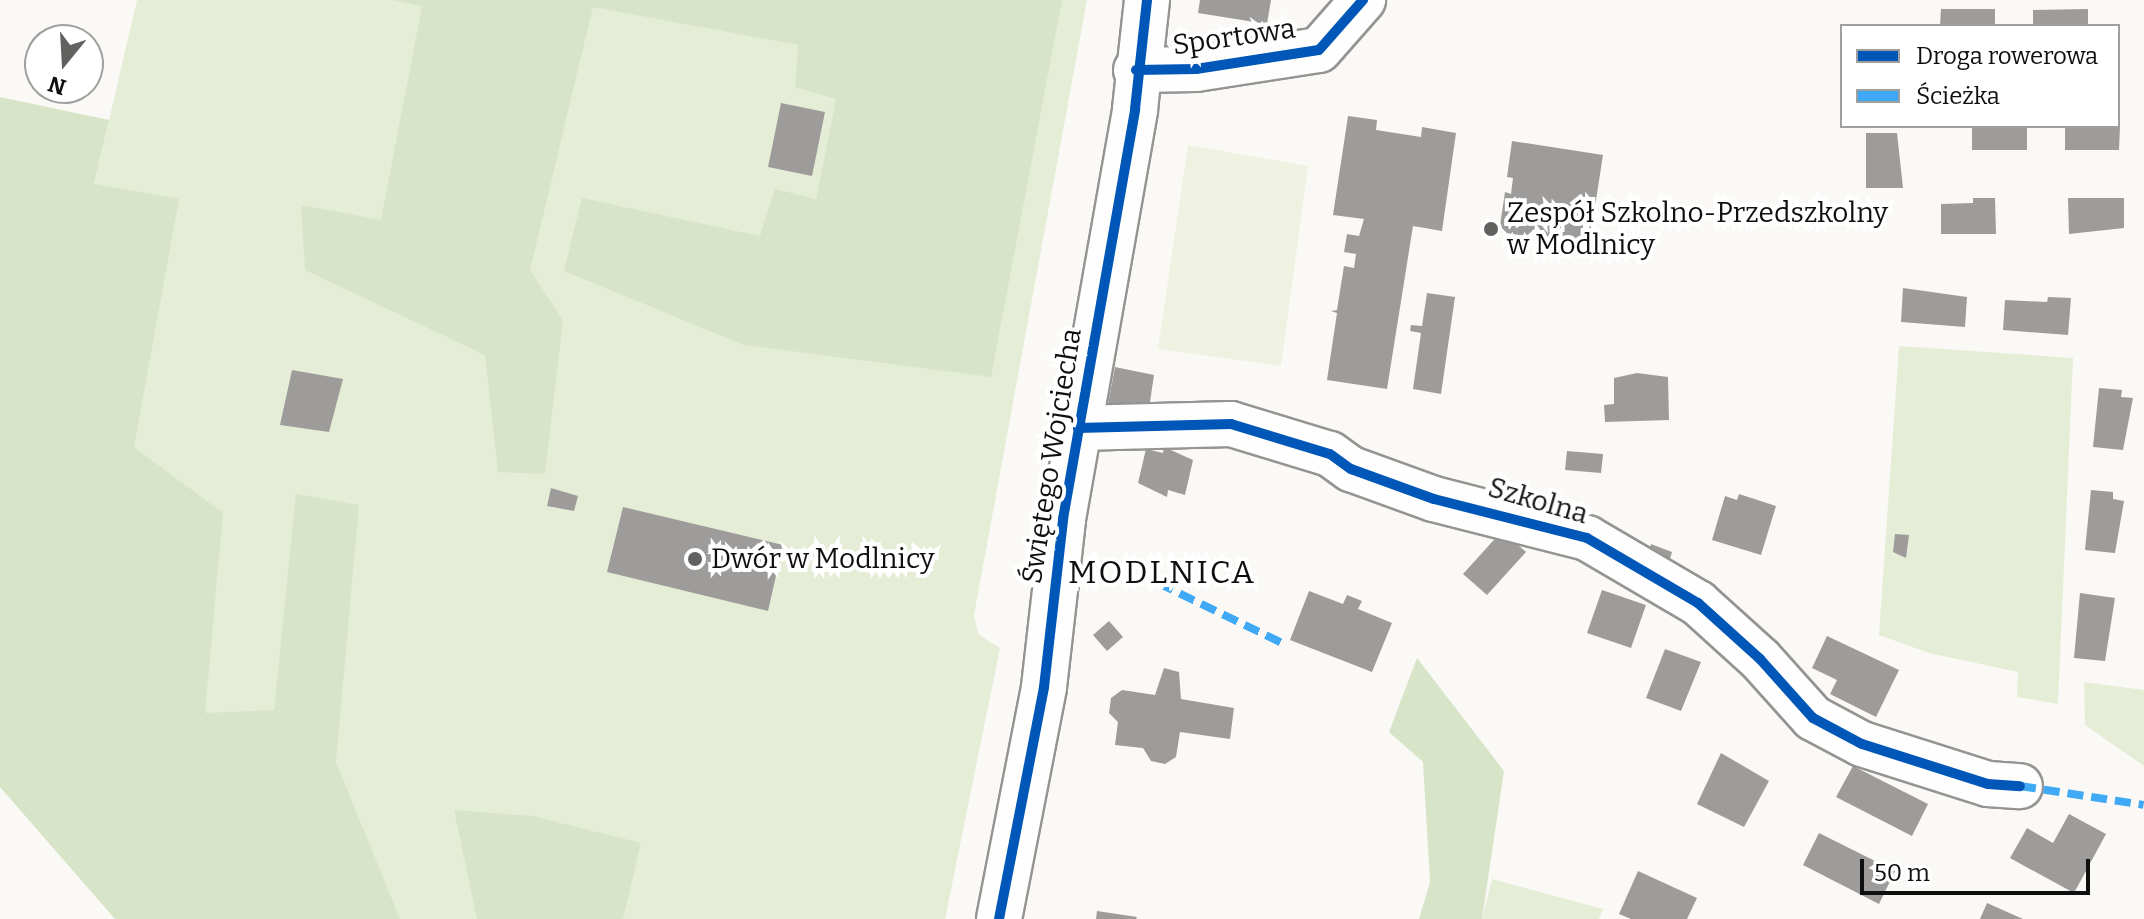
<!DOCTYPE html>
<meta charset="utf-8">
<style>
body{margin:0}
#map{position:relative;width:2144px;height:919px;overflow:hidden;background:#faf9f5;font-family:Bitter,serif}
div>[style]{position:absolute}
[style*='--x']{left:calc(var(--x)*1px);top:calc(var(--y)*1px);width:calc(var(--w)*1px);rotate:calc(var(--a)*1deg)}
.green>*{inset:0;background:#e6edd7}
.forest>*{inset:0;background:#d8e4c7}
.pitch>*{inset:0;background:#eff2e1}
.building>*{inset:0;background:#9e9c9a}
.roads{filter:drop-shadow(2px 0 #959493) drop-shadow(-2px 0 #959493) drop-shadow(0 2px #959493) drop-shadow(0 -2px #959493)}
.minor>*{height:44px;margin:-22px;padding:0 22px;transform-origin:22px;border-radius:22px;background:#fefefe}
.quiet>*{height:8px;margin-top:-4px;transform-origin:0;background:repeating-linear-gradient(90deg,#3fa9f5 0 16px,transparent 0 24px)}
.cycleway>*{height:10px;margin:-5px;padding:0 5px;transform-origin:5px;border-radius:5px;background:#0057b8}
.dots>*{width:22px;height:22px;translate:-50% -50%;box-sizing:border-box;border:4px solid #fff;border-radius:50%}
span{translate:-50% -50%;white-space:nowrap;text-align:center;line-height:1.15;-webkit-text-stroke:8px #fff;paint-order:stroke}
.street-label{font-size:28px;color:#0f0f0f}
.poi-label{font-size:28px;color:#0f0f0f}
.left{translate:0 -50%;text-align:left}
.quarter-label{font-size:32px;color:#0f0f0f;letter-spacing:2px}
.legend{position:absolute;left:1840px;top:24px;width:280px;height:104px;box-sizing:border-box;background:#fff;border:2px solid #9f9f9f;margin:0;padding:10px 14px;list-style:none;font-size:24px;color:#0f0f0f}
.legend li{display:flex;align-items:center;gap:16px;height:40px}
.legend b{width:40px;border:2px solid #9f9f9f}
.north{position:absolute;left:24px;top:24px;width:80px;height:80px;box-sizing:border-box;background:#fff;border:2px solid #9f9f9f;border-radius:50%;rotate:198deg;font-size:22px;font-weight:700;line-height:32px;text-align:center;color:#0f0f0f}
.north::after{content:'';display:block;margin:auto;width:28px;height:36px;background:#616160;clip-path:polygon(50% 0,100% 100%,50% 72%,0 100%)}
.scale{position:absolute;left:1860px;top:859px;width:230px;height:36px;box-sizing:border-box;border:4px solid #0f0f0f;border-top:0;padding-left:10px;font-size:24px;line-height:28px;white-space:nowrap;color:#0f0f0f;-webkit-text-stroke:6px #fff;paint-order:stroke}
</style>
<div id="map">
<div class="green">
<div style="clip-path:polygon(137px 0,1087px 0,974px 615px,978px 634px,1000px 648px,945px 919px,239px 919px,9px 549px)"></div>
<div style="clip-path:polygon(1899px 346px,2073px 358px,2058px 704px,2017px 697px,2018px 672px,1929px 653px,1879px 635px)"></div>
<div style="clip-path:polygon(2084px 682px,2144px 690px,2144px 766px,2085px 725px)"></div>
<div style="clip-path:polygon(1492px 879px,1603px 909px,1599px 919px,1482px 919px)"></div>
</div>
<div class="forest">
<div style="clip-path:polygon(393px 0,1062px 0,991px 377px,744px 345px,564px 271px,582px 198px,760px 236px,775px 189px,816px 199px,836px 99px,795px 87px,798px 45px,593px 7px,530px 270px,563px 320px,545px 474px,498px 472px,485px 355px,305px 270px,301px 205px,381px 220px,422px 6px)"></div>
<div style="clip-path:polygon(0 97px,109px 120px,94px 184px,179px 199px,134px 447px,223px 513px,205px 713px,274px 710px,296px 494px,359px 505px,336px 762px,400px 919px,115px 919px,0 787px)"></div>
<div style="clip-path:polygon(1417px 658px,1504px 771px,1482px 919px,1419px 919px,1430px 882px,1423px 762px,1389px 732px)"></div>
<div style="clip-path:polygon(454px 810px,532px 816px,641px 843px,623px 919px,477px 919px)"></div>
</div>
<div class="pitch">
<div style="clip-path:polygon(1188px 145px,1308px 166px,1281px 366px,1158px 349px)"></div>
</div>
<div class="building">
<div style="clip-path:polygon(1200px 0,1271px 0,1267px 24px,1198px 13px)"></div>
<div style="clip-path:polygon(1941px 9px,1995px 9px,1995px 26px,1940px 26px)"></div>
<div style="clip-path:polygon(2088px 9px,2088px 26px,2033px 26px,2033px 10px)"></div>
<div style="clip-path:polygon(781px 103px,825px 112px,812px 176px,768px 167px)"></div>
<div style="clip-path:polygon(1348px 116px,1377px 120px,1376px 130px,1421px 137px,1422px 127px,1456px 133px,1442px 231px,1413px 226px,1387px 389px,1327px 380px,1337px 313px,1331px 311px,1337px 310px,1344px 266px,1354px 268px,1356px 254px,1344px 252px,1347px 234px,1359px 236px,1364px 219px,1333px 215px)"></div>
<div style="clip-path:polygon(1972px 126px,2027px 126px,2027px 150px,1972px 150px)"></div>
<div style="clip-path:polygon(2065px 126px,2120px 126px,2119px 150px,2065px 150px)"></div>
<div style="clip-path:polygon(1866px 133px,1897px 133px,1903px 188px,1866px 188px)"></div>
<div style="clip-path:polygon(1512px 141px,1603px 155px,1589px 245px,1499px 232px,1505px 192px,1511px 194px,1513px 178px,1507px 177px)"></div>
<div style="clip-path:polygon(1973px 198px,1995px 198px,1996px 234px,1941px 234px,1941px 204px,1973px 203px)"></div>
<div style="clip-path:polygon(2068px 198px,2124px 198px,2124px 228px,2069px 234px)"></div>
<div style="clip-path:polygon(1903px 288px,1967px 297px,1965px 327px,1901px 322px)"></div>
<div style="clip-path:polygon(1427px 293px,1455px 297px,1441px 394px,1413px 389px,1421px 333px,1410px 331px,1411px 325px,1422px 326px)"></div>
<div style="clip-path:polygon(2048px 297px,2071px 298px,2068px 335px,2003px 330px,2005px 300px,2047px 302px)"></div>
<div style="clip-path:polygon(1115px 367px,1154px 375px,1147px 422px,1106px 415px)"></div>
<div style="clip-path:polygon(292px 370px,343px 379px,329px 432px,280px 425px)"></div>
<div style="clip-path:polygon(1637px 373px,1668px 377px,1669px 420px,1605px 422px,1604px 405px,1614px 404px,1614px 378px)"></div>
<div style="clip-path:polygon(2099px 388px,2122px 390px,2121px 397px,2133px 398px,2123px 450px,2093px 447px)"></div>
<div style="clip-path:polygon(1164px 447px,1193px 460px,1185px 495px,1168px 490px,1167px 497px,1138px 483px,1146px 449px,1163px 453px)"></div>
<div style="clip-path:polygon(1567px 451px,1603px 454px,1601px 473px,1565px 470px)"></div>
<div style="clip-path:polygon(551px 488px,578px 496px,574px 511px,547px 506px)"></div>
<div style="clip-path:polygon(2091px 490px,2113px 492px,2113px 499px,2124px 501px,2115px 553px,2085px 550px)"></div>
<div style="clip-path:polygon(1739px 494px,1776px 506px,1761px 555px,1712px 540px,1725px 496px,1737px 500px)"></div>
<div style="clip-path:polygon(623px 507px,783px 545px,768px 611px,607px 572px)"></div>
<div style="clip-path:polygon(1502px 531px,1526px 552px,1487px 595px,1463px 574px)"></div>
<div style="clip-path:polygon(1895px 534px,1909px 535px,1906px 558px,1893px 552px)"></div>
<div style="clip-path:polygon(1651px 544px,1672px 552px,1668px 565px,1647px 557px)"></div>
<div style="clip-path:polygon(1602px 590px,1646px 605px,1631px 648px,1587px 633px)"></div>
<div style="clip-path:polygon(1309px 591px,1343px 604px,1347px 595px,1362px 601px,1358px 609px,1392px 623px,1372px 672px,1290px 640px)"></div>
<div style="clip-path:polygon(2080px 593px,2115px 598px,2105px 661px,2074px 658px)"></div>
<div style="clip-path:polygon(1109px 621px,1123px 637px,1107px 651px,1093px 635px)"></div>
<div style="clip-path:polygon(1827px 636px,1899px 670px,1876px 717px,1830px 694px,1837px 680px,1812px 668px)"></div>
<div style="clip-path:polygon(1665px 649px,1701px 662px,1681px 711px,1646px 698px)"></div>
<div style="clip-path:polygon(1164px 668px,1179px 672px,1181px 699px,1234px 708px,1230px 739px,1180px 732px,1176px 757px,1165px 764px,1151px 761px,1143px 748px,1115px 745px,1118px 722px,1109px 713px,1111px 698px,1122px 690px,1155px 695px)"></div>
<div style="clip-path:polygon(1721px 753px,1769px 781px,1744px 827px,1697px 804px)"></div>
<div style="clip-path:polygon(1853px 766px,1928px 804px,1912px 836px,1836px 797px)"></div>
<div style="clip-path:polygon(2069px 814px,2106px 834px,2074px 893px,2010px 858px,2027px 828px,2053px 843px)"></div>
<div style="clip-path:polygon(1819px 833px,1895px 871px,1879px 904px,1803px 865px)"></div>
<div style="clip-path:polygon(1638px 871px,1697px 898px,1687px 919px,1631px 919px,1619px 914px)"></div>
<div style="clip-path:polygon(1987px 903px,2023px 919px,1980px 919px)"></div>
<div style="clip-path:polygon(1097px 911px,1137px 917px,1136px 919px,1096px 919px)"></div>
</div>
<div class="roads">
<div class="minor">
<div style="--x:1136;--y:70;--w:60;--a:-1"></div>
<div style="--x:1196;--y:69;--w:124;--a:-8.8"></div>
<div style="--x:1319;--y:50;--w:67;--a:-48.7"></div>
<div style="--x:1078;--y:428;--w:153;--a:-1.5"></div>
<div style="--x:1231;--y:424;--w:103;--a:16.9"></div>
<div style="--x:1330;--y:454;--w:26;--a:36"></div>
<div style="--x:1351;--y:469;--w:88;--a:19.9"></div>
<div style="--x:1434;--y:499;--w:158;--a:14.3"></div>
<div style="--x:1587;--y:538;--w:129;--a:30.4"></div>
<div style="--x:1698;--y:603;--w:84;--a:42.1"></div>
<div style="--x:1760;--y:659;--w:79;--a:48.1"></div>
<div style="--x:1813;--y:718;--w:55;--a:28"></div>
<div style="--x:1862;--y:744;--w:132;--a:17.6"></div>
<div style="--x:1988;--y:784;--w:32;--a:4"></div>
<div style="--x:999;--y:919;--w:236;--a:-79"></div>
<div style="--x:1044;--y:687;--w:169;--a:-83.5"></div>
<div style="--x:1063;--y:519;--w:416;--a:-80"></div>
<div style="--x:1135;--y:109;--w:110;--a:-83.7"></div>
</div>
</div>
<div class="quiet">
<div style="--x:1158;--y:583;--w:142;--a:25.8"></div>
<div style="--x:2020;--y:786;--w:125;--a:8.7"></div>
</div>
<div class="cycleway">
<div style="--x:1136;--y:70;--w:60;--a:-1"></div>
<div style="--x:1196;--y:69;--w:124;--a:-8.8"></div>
<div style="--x:1319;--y:50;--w:67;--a:-48.7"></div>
<div style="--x:1078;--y:428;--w:153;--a:-1.5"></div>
<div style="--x:1231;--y:424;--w:103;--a:16.9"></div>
<div style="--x:1330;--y:454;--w:26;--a:36"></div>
<div style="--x:1351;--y:469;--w:88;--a:19.9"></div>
<div style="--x:1434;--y:499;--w:158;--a:14.3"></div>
<div style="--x:1587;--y:538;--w:129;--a:30.4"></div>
<div style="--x:1698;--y:603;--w:84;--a:42.1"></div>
<div style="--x:1760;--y:659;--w:79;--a:48.1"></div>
<div style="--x:1813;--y:718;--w:55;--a:28"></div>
<div style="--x:1862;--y:744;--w:132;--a:17.6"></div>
<div style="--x:1988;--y:784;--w:32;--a:4"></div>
<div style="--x:999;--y:919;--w:236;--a:-79"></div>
<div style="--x:1044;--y:687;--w:169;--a:-83.5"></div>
<div style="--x:1063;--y:519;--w:416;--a:-80"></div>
<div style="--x:1135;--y:109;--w:110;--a:-83.7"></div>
</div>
<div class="dots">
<div style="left:1491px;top:229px;background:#616160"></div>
<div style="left:695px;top:559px;background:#616160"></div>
</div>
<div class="street-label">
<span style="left:1234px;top:37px;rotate:-8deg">Sportowa</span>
<span style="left:1052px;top:456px;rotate:-81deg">Świętego Wojciecha</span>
<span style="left:1538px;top:501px;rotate:16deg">Szkolna</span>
</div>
<div class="poi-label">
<span class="left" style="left:1507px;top:229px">Zespół Szkolno-Przedszkolny<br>w Modlnicy</span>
<span class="left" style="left:711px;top:559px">Dwór w Modlnicy</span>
</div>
<div class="quarter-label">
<span style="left:1162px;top:572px">MODLNICA</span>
</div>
<ul class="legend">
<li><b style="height:10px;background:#0057b8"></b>Droga rowerowa</li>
<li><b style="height:10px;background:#3fa9f5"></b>Ścieżka</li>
</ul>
<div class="north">N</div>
<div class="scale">50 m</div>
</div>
